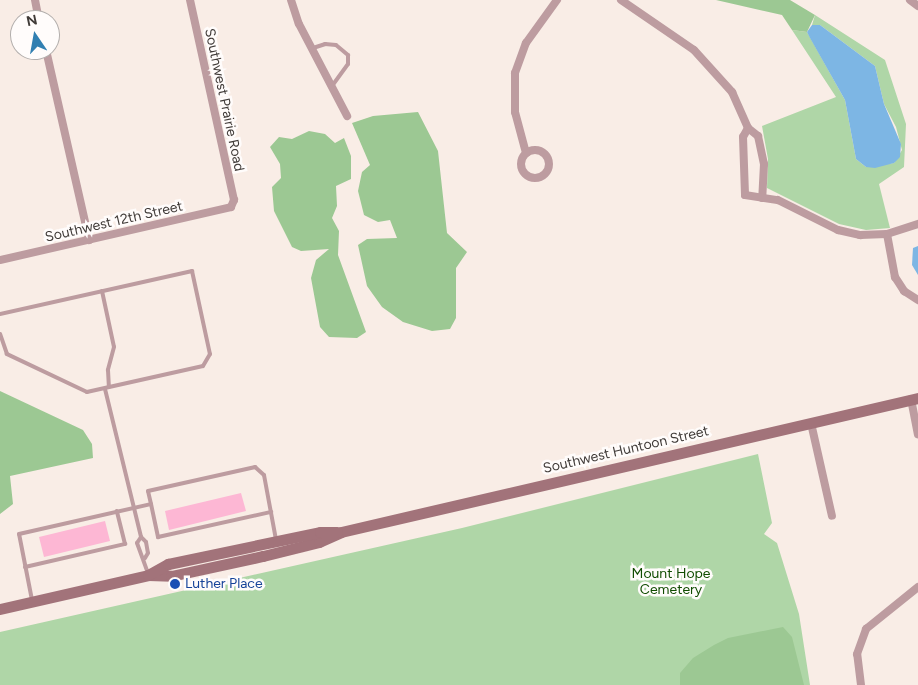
<!DOCTYPE html>
<style>
body{margin:0}
#map{position:relative;width:918px;height:685px;overflow:hidden;background:#f9ede6;font-family:Figtree,sans-serif}
div>[style]{position:absolute}
[style*='--x']{left:calc(var(--x)*1px);top:calc(var(--y)*1px);width:calc(var(--w)*1px);rotate:calc(var(--a)*1deg)}
.green>*{inset:0;background:#afd6a7}
.forest>*{inset:0;background:#9cc893}
.water>*{inset:0;background:#7db6e4}
.building>*{inset:0;background:#fdb7d4}
.lane>*{height:4px;margin:-2px;padding:0 2px;transform-origin:2px;border-radius:2px;background:#bd9ca0}
.street>*{height:8px;margin:-4px;padding:0 4px;transform-origin:4px;border-radius:4px;background:#bd9ca0}
.street>.ring{margin:-4px;padding:0;box-sizing:content-box;background:none;border:8px solid #bd9ca0;border-radius:50%}
.secondary>*{height:11px;margin:-5.5px;padding:0 5.5px;transform-origin:5.5px;border-radius:5.5px;background:#a2737a}
.dots>*{width:14px;height:14px;translate:-50% -50%;box-sizing:border-box;border:2px solid #fffcfb;border-radius:50%}
span{translate:-50% -50%;white-space:nowrap;text-align:center;line-height:1.15;-webkit-text-stroke:5px #fffcfb;paint-order:stroke}
.street-label{font-size:14px;color:#403b38}
.park-label{font-size:14px;color:#104c00}
.transit-label{font-size:14px;color:#164399}
.left{translate:0 -50%;text-align:left}
.north{position:absolute;left:10px;top:10px;width:50px;height:50px;box-sizing:border-box;background:#fffcfb;border:1px solid #b3afad;border-radius:50%;rotate:348deg;font-size:14px;font-weight:700;line-height:20px;text-align:center;color:#403b38}
.north::after{content:'';display:block;margin:auto;width:18px;height:22px;background:#317fb1;clip-path:polygon(50% 0,100% 100%,50% 72%,0 100%)}
</style>
<div id="map">
<div class="green">
<div style="clip-path:polygon(815px 15px,885px 60px,906px 124px,904px 167px,879px 184px,890px 228px,866px 230px,839px 224px,767px 188px,768px 159px,762px 126px,836px 97px,792px 30px,807px 32px,845px 100px,856px 159px,866px 167px,894px 163px,902px 150px,896px 127px,884px 104px,875px 66px,820px 25px,812px 25px)"></div>
<div style="clip-path:polygon(758px 454px,772px 523px,764px 534px,777px 543px,799px 614px,810px 685px,0 685px,0 632px,462px 528px)"></div>
</div>
<div class="forest">
<div style="clip-path:polygon(716px 0,790px 0,815px 15px,807px 32px,792px 30px,782px 15px)"></div>
<div style="clip-path:polygon(418px 112px,438px 151px,447px 233px,467px 252px,456px 268px,456px 318px,450px 329px,432px 331px,403px 322px,382px 307px,367px 286px,358px 245px,367px 239px,397px 238px,390px 220px,378px 222px,364px 215px,358px 191px,362px 172px,370px 165px,352px 123px,373px 116px)"></div>
<div style="clip-path:polygon(309px 131px,325px 134px,335px 143px,344px 138px,351px 156px,351px 179px,336px 186px,337px 206px,332px 218px,339px 231px,338px 255px,366px 332px,357px 338px,329px 337px,320px 327px,311px 278px,316px 260px,329px 249px,301px 251px,292px 247px,274px 211px,272px 187px,281px 178px,280px 164px,270px 147px,279px 137px,292px 139px)"></div>
<div style="clip-path:polygon(0 391px,83px 430px,92px 444px,93px 458px,10px 476px,13px 504px,0 514px)"></div>
<div style="clip-path:polygon(783px 627px,792px 637px,804px 685px,680px 685px,680px 673px,693px 658px,714px 645px,728px 638px)"></div>
</div>
<div class="water">
<div style="clip-path:polygon(812px 25px,820px 25px,875px 66px,884px 104px,901px 144px,900px 157px,894px 163px,875px 168px,866px 167px,856px 159px,845px 100px,810px 38px,807px 32px)"></div>
<div style="clip-path:polygon(918px 246px,918px 275px,912px 265px,913px 248px)"></div>
</div>
<div class="building">
<div style="clip-path:polygon(241px 493px,246px 511px,169px 530px,165px 511px)"></div>
<div style="clip-path:polygon(105px 521px,110px 541px,44px 557px,39px 537px)"></div>
</div>
<div class="lane">
<div style="--x:313;--y:48;--w:13;--a:-18"></div>
<div style="--x:325;--y:44;--w:11;--a:5"></div>
<div style="--x:336;--y:45;--w:16;--a:40"></div>
<div style="--x:348;--y:55;--w:9;--a:90"></div>
<div style="--x:348;--y:64;--w:26;--a:126"></div>
<div style="--x:102;--y:291;--w:57;--a:77.9"></div>
<div style="--x:114;--y:347;--w:24;--a:105"></div>
<div style="--x:108;--y:370;--w:17;--a:87"></div>
<div style="--x:0;--y:314;--w:197;--a:-12.6"></div>
<div style="--x:192;--y:271;--w:85;--a:77.8"></div>
<div style="--x:210;--y:354;--w:14;--a:120"></div>
<div style="--x:203;--y:366;--w:119;--a:167.4"></div>
<div style="--x:87;--y:392;--w:89;--a:-154.6"></div>
<div style="--x:7;--y:354;--w:21;--a:-109"></div>
<div style="--x:105;--y:389;--w:152;--a:76.3"></div>
<div style="--x:141;--y:537;--w:7;--a:45"></div>
<div style="--x:146;--y:542;--w:11;--a:80"></div>
<div style="--x:148;--y:553;--w:6;--a:121"></div>
<div style="--x:151;--y:504;--w:34;--a:78"></div>
<div style="--x:158;--y:537;--w:116;--a:-12.5"></div>
<div style="--x:141;--y:537;--w:7;--a:124"></div>
<div style="--x:137;--y:543;--w:32;--a:70"></div>
<div style="--x:25;--y:567;--w:103;--a:-13"></div>
<div style="--x:125;--y:544;--w:34;--a:-104"></div>
<div style="--x:32;--y:600;--w:67;--a:-101.1"></div>
<div style="--x:19;--y:534;--w:135;--a:-12.8"></div>
<div style="--x:151;--y:504;--w:13;--a:-103"></div>
<div style="--x:148;--y:491;--w:110;--a:-12.6"></div>
<div style="--x:255;--y:467;--w:12;--a:42"></div>
<div style="--x:264;--y:475;--w:66;--a:79.5"></div>
</div>
<div class="street">
<div style="--x:35;--y:0;--w:20;--a:79"></div>
<div style="--x:291;--y:0;--w:25;--a:72"></div>
<div style="--x:299;--y:24;--w:104;--a:62.4"></div>
<div style="--x:621;--y:0;--w:88;--a:34.4"></div>
<div style="--x:694;--y:50;--w:57;--a:47.9"></div>
<div style="--x:732;--y:92;--w:39;--a:66"></div>
<div style="--x:748;--y:128;--w:13;--a:39"></div>
<div style="--x:758;--y:136;--w:29;--a:78"></div>
<div style="--x:764;--y:164;--w:34;--a:93"></div>
<div style="--x:910;--y:0;--w:10;--a:37"></div>
<div style="--x:46;--y:50;--w:195;--a:77.2"></div>
<div style="--x:748;--y:128;--w:10;--a:119"></div>
<div style="--x:743;--y:137;--w:58;--a:88"></div>
<div style="--x:745;--y:195;--w:33;--a:9"></div>
<div style="--x:778;--y:200;--w:67;--a:26.6"></div>
<div style="--x:838;--y:230;--w:23;--a:13"></div>
<div style="--x:860;--y:235;--w:27;--a:-2"></div>
<div style="--x:887;--y:234;--w:33;--a:-18"></div>
<div class="ring" style="left:521px;top:150px;width:20px;height:20px"></div>
<div style="--x:526;--y:153;--w:42;--a:-105"></div>
<div style="--x:515;--y:112;--w:39;--a:-90"></div>
<div style="--x:515;--y:73;--w:32;--a:-70"></div>
<div style="--x:526;--y:43;--w:53;--a:-54.2"></div>
<div style="--x:887;--y:234;--w:44;--a:79.5"></div>
<div style="--x:895;--y:277;--w:17;--a:57"></div>
<div style="--x:904;--y:291;--w:17;--a:33"></div>
<div style="--x:0;--y:260;--w:237;--a:-12.9"></div>
<div style="--x:231;--y:207;--w:8;--a:-67"></div>
<div style="--x:234;--y:200;--w:205;--a:-102.4"></div>
<div style="--x:911;--y:399;--w:36;--a:79"></div>
<div style="--x:811;--y:423;--w:95;--a:77.3"></div>
<div style="--x:861;--y:685;--w:31;--a:-97"></div>
<div style="--x:857;--y:654;--w:27;--a:-70"></div>
<div style="--x:866;--y:629;--w:67;--a:-38.9"></div>
</div>
<div class="secondary">
<div style="--x:148;--y:575;--w:23;--a:2"></div>
<div style="--x:171;--y:576;--w:94;--a:-12.3"></div>
<div style="--x:263;--y:556;--w:58;--a:-14"></div>
<div style="--x:319;--y:542;--w:24;--a:-24"></div>
<div style="--x:341;--y:532;--w:592;--a:-13.07"></div>
<div style="--x:0;--y:609;--w:152;--a:-12.9"></div>
<div style="--x:148;--y:575;--w:23;--a:-29"></div>
<div style="--x:168;--y:564;--w:155;--a:-11.9"></div>
<div style="--x:320;--y:532;--w:17;--a:0"></div>
</div>
<div class="dots">
<div style="left:175px;top:584px;background:#1a4fb4"></div>
</div>
<div class="street-label">
<span style="left:224px;top:100px;rotate:78deg">Southwest Prairie Road</span>
<span style="left:114px;top:222px;rotate:-13deg">Southwest 12th Street</span>
<span style="left:626px;top:450px;rotate:-13deg">Southwest Huntoon Street</span>
</div>
<div class="park-label">
<span style="left:671px;top:582px">Mount Hope<br>Cemetery</span>
</div>
<div class="transit-label">
<span class="left" style="left:185px;top:584px">Luther Place</span>
</div>
<div class="north">N</div>
</div>
